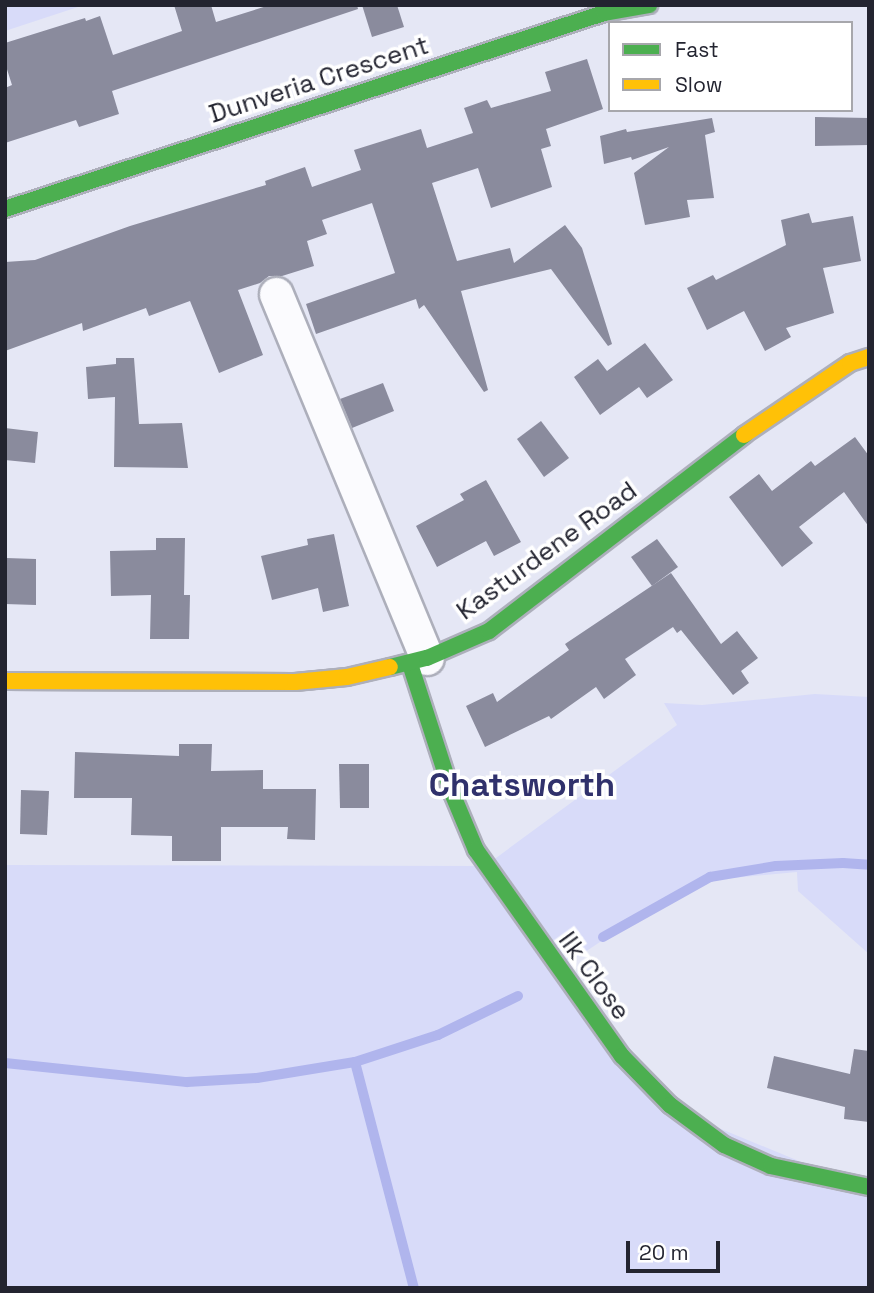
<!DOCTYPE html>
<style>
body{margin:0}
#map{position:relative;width:874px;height:1293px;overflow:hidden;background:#e5e7f5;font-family:"Space Grotesk",sans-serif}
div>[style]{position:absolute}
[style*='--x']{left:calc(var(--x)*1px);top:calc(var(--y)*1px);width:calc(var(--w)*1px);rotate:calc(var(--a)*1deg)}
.green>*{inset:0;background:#d8dbf9}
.stream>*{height:10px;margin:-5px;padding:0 5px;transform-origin:5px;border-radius:5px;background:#b0b5ed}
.building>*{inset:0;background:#8a8b9d}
.roads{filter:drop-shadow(2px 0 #adafbb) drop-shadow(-2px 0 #adafbb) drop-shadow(0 2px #adafbb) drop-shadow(0 -2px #adafbb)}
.street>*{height:33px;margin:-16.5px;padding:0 16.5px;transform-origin:16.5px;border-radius:16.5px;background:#fbfbfe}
.fast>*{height:16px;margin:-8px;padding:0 8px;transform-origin:8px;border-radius:8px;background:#4caf50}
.slow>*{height:16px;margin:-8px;padding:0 8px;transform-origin:8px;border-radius:8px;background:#ffc107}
span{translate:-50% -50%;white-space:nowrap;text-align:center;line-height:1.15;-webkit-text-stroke:7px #fff;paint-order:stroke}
.street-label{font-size:26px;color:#232430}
.district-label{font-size:33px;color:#30316c;font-weight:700}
.frame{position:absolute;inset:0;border:7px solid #232430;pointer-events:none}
.legend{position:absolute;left:608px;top:21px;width:245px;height:91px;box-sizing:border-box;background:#fff;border:2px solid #a7a7ac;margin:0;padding:9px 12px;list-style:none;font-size:21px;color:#232430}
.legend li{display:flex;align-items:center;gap:14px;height:35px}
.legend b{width:35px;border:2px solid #a7a7ac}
.scale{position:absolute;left:626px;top:1241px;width:94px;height:32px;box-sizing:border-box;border:4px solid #232430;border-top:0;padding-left:9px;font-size:21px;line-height:24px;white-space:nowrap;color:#232430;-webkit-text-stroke:5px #fff;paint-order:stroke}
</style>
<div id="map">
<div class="green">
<div style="clip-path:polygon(5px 5px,84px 5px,5px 31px)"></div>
<div style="clip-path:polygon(815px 694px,869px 697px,869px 954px,798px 891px,797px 872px,711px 880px,600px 942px,558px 970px,663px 1105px,869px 1190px,869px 1288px,5px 1288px,5px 865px,485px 866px,677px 725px,664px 703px,702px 705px)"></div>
</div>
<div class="stream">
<div style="--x:603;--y:937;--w:123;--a:-29.3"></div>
<div style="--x:710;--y:877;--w:67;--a:-9.5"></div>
<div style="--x:776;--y:866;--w:67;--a:-2.6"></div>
<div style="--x:843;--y:863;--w:26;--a:4"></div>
<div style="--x:355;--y:1062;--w:234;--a:75.4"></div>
<div style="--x:5;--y:1063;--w:183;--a:6"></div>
<div style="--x:187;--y:1082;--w:70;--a:-3.3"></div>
<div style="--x:257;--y:1078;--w:99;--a:-9.3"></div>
<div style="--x:355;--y:1062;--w:87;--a:-18"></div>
<div style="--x:438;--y:1035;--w:89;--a:-26"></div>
</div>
<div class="building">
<div style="clip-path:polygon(174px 5px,211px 5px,216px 22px,270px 5px,357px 5px,358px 9px,112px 91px,119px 114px,79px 127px,76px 120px,5px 143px,5px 88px,12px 85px,5px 63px,5px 43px,85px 18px,86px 21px,100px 16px,113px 55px,182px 31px)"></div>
<div style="clip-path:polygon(362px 5px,397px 5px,404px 27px,372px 37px)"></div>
<div style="clip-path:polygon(587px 59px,603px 109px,546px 129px,551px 146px,541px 149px,552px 187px,491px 208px,478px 168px,432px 183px,457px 261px,510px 248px,514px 263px,565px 225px,582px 248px,612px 344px,608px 346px,551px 269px,461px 291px,488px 390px,484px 392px,424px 305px,419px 309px,416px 299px,316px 334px,306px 304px,395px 273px,372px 203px,322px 220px,327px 234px,307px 241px,314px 266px,282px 276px,269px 276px,260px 283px,238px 290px,263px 355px,219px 373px,190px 301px,149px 316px,146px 308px,83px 331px,82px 323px,5px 351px,5px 262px,35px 260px,130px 226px,266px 185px,265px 181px,305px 167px,312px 187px,361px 170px,354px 150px,421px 129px,427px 148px,473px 133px,464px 108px,487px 100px,491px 108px,551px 91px,545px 72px)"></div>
<div style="clip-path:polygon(815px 117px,869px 118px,869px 145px,815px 146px)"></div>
<div style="clip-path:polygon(712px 118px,715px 132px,705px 135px,714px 198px,687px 200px,690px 217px,645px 225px,634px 173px,669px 147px,632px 160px,631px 157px,604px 164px,600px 136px,626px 129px,627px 132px)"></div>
<div style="clip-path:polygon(809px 213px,812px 223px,853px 216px,861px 261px,823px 268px,834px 313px,786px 328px,791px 337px,765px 351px,744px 311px,707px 330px,687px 288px,713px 275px,716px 280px,786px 245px,781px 220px)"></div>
<div style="clip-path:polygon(645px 343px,673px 380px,647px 398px,639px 387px,600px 415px,574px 377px,598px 359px,607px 371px)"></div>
<div style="clip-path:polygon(116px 358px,134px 358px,139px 424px,182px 423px,188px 468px,114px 467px,115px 397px,88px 399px,86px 367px,116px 364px)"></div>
<div style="clip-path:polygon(383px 383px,394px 411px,352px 428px,340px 399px)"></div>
<div style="clip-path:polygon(541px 421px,569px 458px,544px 477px,517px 439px)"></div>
<div style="clip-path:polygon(5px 428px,38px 432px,35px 463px,5px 460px)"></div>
<div style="clip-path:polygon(855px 437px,869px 456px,869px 527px,844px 492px,799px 527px,813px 543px,782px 567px,729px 497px,759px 474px,772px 491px,811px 461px,815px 466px)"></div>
<div style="clip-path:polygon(486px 480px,521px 542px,494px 556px,486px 541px,437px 567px,416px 526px,464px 500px,460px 494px)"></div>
<div style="clip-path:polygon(334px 534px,349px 606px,323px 612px,318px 588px,272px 600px,261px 556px,308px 545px,307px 539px)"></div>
<div style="clip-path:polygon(156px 538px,185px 538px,184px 595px,190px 595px,189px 639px,150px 639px,151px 595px,111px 596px,110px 551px,156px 550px)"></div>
<div style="clip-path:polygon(657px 539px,678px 567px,652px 586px,631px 557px)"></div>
<div style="clip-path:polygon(6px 558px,36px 559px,36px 605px,5px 604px)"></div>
<div style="clip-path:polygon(671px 573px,721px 644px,737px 631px,758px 658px,741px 671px,749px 683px,733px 695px,681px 630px,677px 633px,673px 627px,625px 659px,636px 675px,604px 699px,596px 687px,551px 719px,549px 716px,485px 747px,466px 706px,493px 693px,497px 702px,569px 650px,565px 644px)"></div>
<div style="clip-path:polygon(179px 744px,212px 744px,211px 771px,263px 770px,263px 789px,316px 789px,315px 840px,287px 839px,288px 827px,221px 827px,221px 861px,172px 861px,172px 836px,131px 835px,132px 798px,74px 798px,75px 752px,179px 756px)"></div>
<div style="clip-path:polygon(339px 764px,369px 764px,369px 808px,340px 808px)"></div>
<div style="clip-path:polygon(21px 790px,49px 791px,47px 835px,20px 834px)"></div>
<div style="clip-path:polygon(854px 1049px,869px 1051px,869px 1122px,844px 1119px,845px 1107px,767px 1088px,774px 1056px,850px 1074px)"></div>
</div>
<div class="roads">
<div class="street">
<div style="--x:276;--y:294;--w:394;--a:67.5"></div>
</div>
<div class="fast">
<div style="--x:5;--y:209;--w:630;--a:-18.12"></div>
<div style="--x:604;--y:13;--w:46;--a:-10.1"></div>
<div style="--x:410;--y:664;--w:136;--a:72"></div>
<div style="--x:452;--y:793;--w:62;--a:67.2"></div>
<div style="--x:476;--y:850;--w:252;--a:54.7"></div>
<div style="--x:622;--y:1056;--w:69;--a:45.6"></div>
<div style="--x:670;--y:1105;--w:67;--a:36.5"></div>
<div style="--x:724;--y:1145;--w:51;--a:24.1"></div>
<div style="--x:771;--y:1166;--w:100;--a:12.1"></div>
<div style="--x:390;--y:667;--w:38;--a:-14"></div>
<div style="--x:427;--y:658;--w:68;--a:-23.5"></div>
<div style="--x:489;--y:631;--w:322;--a:-37.5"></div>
</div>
<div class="slow">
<div style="--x:744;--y:435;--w:128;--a:-34.2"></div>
<div style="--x:850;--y:363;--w:20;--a:-18"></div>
<div style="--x:5;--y:681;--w:290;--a:0.2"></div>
<div style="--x:295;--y:682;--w:52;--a:-5.5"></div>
<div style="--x:347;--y:677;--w:44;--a:-13.1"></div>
</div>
</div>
<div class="street-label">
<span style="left:319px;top:80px;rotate:-18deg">Dunveria Crescent</span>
<span style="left:547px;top:551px;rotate:-36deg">Kasturdene Road</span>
<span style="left:594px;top:976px;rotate:54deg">Ilk Close</span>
</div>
<div class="district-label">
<span style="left:522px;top:786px">Chatsworth</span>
</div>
<div class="frame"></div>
<ul class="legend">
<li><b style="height:9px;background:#4caf50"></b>Fast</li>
<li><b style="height:9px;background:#ffc107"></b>Slow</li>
</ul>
<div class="scale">20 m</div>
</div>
